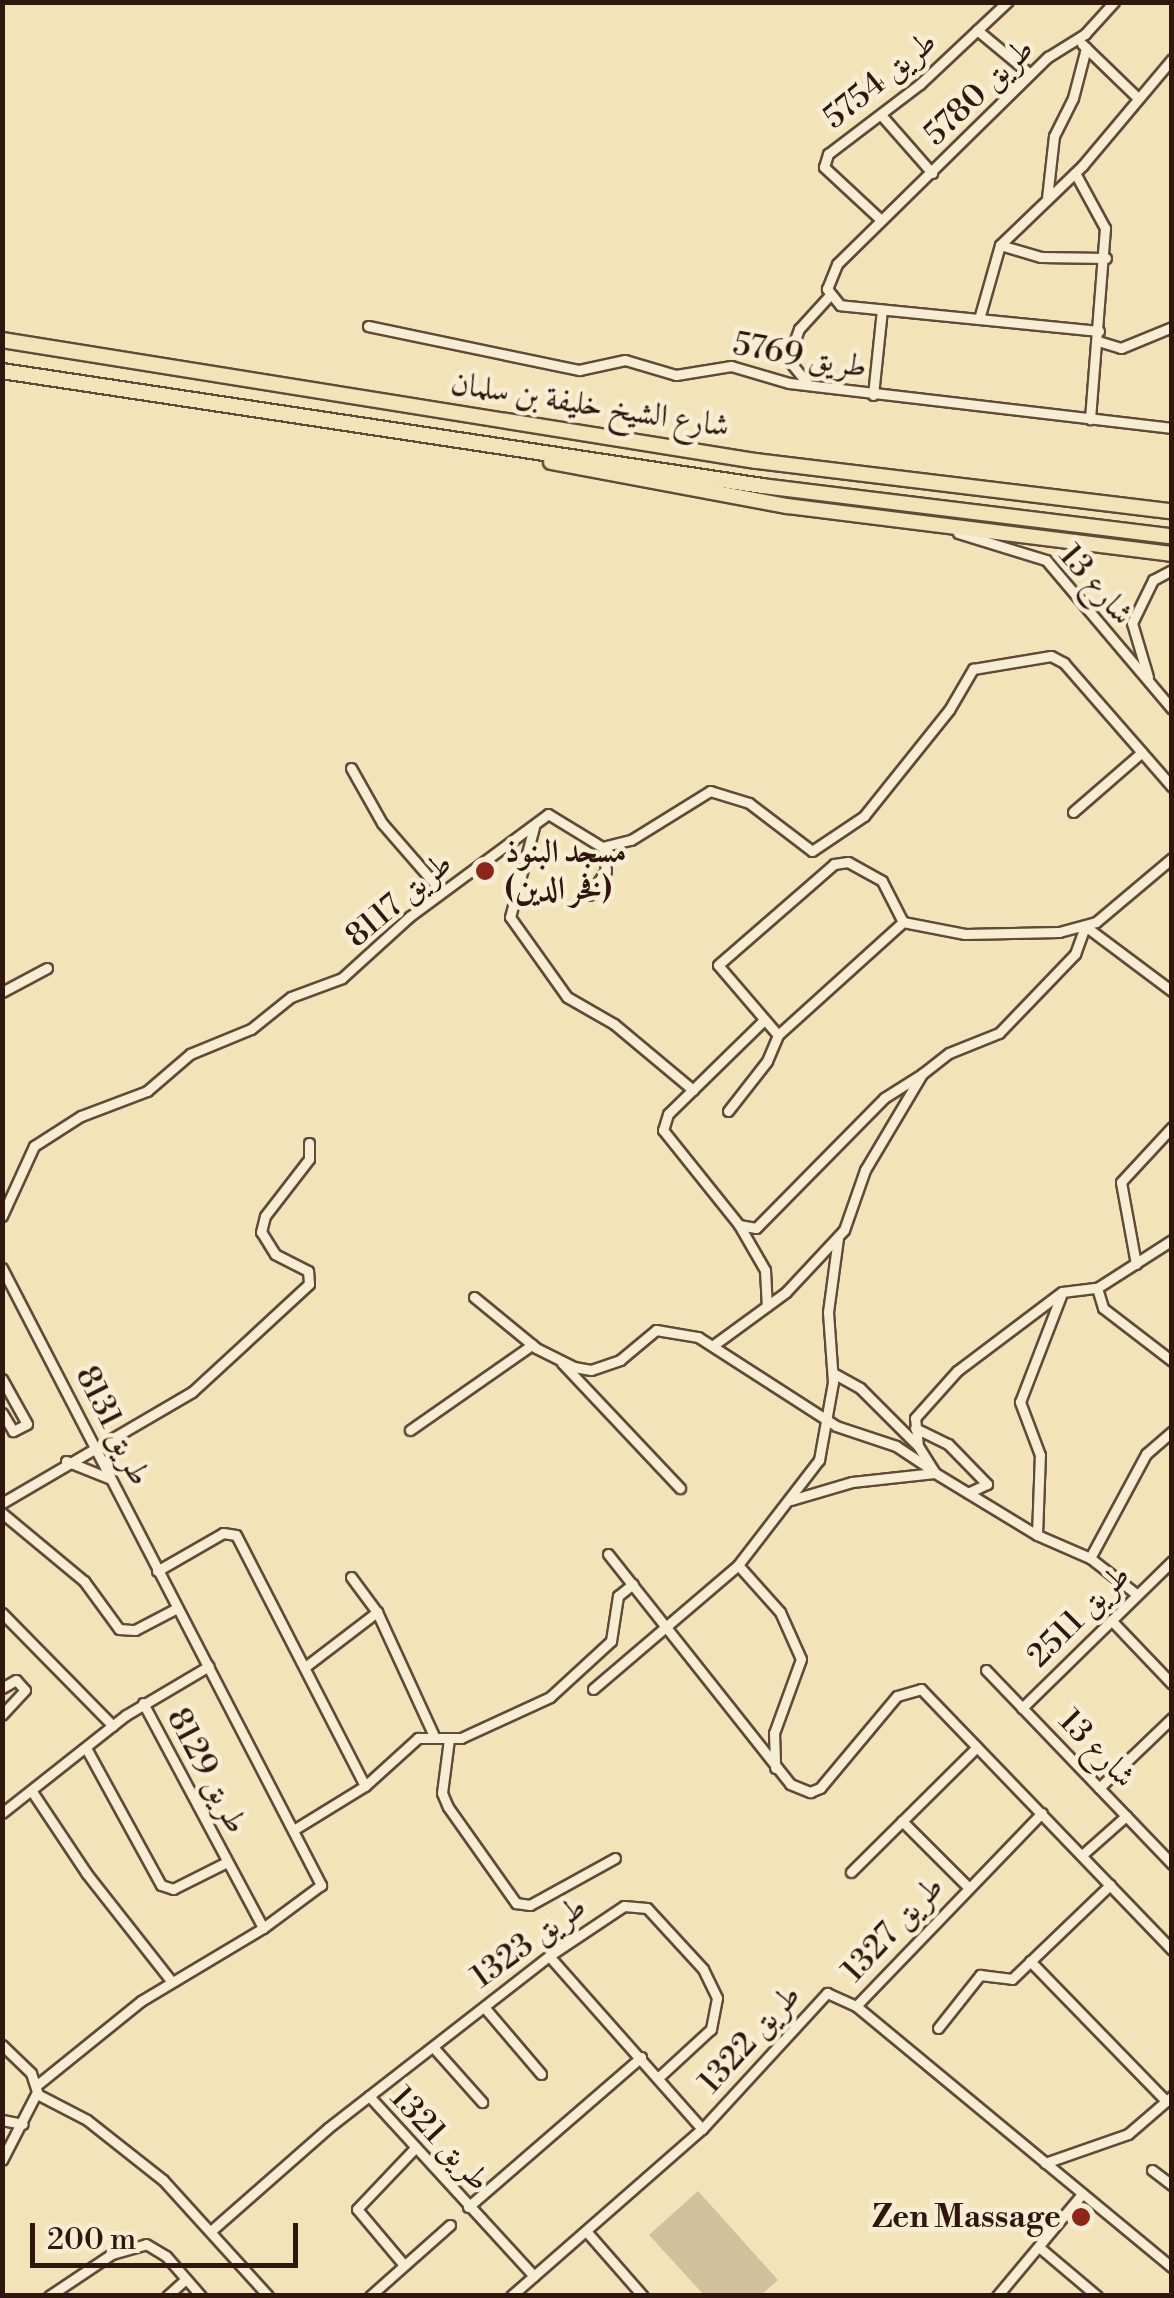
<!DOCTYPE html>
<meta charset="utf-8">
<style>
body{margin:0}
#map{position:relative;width:1174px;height:2298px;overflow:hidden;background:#f2e3b9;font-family:"Libre Bodoni",Amiri,serif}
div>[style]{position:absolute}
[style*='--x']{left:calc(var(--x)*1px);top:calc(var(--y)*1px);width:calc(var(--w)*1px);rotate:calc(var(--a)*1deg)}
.green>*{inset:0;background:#d1c09c}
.roads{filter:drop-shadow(2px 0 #604a38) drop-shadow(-2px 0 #604a38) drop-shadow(0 2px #604a38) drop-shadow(0 -2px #604a38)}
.minor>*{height:9px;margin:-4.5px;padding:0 4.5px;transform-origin:4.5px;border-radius:4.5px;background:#f7edd2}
.highway>*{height:14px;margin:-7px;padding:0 7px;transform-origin:7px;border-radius:7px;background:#f2e3b9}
.dots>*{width:28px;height:28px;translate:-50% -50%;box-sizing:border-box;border:5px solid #f7edd2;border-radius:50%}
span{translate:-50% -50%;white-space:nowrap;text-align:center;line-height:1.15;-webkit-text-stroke:9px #f7edd2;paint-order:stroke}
.street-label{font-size:32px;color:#2f170d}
.poi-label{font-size:32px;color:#2f170d;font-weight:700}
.left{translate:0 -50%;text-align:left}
.right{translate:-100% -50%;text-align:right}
.frame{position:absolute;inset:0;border:5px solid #2f170d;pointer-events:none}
.scale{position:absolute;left:30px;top:2223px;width:268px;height:45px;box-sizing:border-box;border:5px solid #2f170d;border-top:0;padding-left:12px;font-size:30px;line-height:35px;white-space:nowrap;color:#2f170d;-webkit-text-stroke:8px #f7edd2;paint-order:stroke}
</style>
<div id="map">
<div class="green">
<div style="clip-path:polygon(698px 2191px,778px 2280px,761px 2295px,704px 2295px,649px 2235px)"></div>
</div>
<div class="roads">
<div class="minor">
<div style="--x:977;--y:30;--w:69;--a:39.7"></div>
<div style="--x:1082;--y:44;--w:78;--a:44"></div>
<div style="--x:882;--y:116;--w:76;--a:48.7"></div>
<div style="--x:1075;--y:173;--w:63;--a:61.4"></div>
<div style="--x:1105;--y:228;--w:192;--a:94.5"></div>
<div style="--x:1047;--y:198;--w:62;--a:-83.6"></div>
<div style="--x:1054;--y:136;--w:42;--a:-63.4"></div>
<div style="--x:1073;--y:98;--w:52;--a:-75.4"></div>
<div style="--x:881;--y:220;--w:78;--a:-137.1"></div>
<div style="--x:824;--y:167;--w:14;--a:-73"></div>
<div style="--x:828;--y:154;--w:116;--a:-37.3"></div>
<div style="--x:920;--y:84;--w:120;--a:-43.3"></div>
<div style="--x:1000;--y:245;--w:43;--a:16.3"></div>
<div style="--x:1041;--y:257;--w:65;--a:0.9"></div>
<div style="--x:979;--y:319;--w:77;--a:-74.2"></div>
<div style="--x:1000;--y:245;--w:115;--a:-43.9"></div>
<div style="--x:1083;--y:165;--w:138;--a:-50"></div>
<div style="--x:368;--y:326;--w:216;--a:11.8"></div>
<div style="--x:579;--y:370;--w:47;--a:-12.3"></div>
<div style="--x:625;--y:360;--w:53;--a:16.4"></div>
<div style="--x:676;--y:375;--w:56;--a:-9.3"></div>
<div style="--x:731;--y:366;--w:60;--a:16.3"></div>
<div style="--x:789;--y:383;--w:386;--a:6.7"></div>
<div style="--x:1099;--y:331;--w:260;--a:-174.3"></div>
<div style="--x:840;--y:305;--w:21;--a:-129"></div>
<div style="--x:827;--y:289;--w:27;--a:-68"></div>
<div style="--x:837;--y:264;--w:296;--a:-44.5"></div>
<div style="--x:1048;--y:57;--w:44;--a:-31.9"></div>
<div style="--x:1085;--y:34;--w:43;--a:-47.8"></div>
<div style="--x:1098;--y:341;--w:24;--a:17"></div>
<div style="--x:1121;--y:348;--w:55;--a:-22.4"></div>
<div style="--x:808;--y:384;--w:32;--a:-129"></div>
<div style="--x:788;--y:359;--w:32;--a:-70"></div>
<div style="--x:799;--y:329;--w:45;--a:-47.7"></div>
<div style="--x:873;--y:395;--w:86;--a:-84"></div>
<div style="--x:958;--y:533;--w:92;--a:17.1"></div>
<div style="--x:1046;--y:560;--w:195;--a:49.8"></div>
<div style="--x:1148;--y:677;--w:56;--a:-106.5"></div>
<div style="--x:1132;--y:623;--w:48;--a:-64"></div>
<div style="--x:1153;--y:580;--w:21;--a:-28"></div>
<div style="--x:351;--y:768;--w:63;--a:60.6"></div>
<div style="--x:382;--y:823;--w:91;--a:49"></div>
<div style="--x:1073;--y:812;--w:91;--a:-41"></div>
<div style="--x:534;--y:827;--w:93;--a:104.9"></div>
<div style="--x:510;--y:917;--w:98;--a:54.5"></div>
<div style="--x:567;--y:997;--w:54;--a:29.9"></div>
<div style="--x:614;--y:1024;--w:103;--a:39.9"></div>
<div style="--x:589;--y:895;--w:29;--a:-55"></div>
<div style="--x:606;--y:871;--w:24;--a:-95"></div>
<div style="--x:2;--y:992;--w:51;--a:-28.1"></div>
<div style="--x:763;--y:1021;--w:133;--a:135.6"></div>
<div style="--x:668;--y:1114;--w:17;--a:107"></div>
<div style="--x:663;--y:1130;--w:122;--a:51.3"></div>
<div style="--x:739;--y:1225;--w:52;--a:60"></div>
<div style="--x:765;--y:1270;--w:36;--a:87"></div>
<div style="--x:778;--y:1035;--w:92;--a:-130.6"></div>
<div style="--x:718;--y:965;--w:154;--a:-41"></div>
<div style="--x:834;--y:864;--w:14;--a:-8"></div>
<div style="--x:848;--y:862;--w:39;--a:29"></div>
<div style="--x:882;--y:881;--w:46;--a:62.9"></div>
<div style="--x:903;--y:922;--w:63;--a:11"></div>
<div style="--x:965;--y:934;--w:94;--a:-1.2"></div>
<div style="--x:1059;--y:932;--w:38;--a:-15"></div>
<div style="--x:1096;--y:922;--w:99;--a:-40.1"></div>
<div style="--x:728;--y:1111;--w:63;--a:-52"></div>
<div style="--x:767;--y:1061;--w:28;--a:-67"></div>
<div style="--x:778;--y:1035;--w:169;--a:-42.1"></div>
<div style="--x:2;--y:1216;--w:77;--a:-65.4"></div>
<div style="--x:34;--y:1146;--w:56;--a:-32.6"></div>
<div style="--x:81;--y:1116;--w:71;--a:-20.7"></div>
<div style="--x:147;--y:1091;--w:57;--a:-40.7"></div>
<div style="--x:190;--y:1054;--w:66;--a:-22.3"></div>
<div style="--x:251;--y:1029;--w:51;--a:-38.7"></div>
<div style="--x:291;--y:997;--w:54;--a:-20.4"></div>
<div style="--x:342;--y:978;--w:91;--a:-42.3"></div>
<div style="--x:409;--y:917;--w:173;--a:-36.5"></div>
<div style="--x:548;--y:814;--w:63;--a:31.4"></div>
<div style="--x:602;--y:847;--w:30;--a:-14"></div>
<div style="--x:631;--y:840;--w:93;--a:-31.8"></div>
<div style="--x:710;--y:791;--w:41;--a:17.1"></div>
<div style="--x:749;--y:803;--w:79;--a:37.3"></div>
<div style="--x:812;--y:851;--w:63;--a:-33.9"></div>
<div style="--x:864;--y:816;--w:136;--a:-51.3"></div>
<div style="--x:949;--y:710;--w:48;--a:-59.7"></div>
<div style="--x:973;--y:669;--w:79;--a:-9.5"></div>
<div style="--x:1051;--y:656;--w:15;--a:28"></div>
<div style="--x:1064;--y:663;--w:164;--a:48.9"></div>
<div style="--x:739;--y:1225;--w:17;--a:10"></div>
<div style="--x:756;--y:1228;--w:182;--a:-45.4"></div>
<div style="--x:884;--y:1098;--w:45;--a:-32.3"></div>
<div style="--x:1136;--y:1264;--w:83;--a:-100.4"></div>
<div style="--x:1121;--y:1182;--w:75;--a:-47.2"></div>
<div style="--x:2;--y:1268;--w:695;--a:62.66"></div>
<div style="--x:321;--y:1885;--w:72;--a:143.4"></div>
<div style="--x:263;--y:1928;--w:142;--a:149.1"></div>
<div style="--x:141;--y:2001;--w:134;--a:141.1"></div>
<div style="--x:1097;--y:1288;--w:21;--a:73"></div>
<div style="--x:1103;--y:1308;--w:87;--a:37.5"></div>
<div style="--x:474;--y:1297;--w:80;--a:39.4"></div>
<div style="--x:536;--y:1348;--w:42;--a:26.6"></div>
<div style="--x:574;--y:1367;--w:17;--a:10"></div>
<div style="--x:591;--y:1370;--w:31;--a:-19"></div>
<div style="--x:620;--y:1360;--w:47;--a:-39.8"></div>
<div style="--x:656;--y:1330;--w:43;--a:9.5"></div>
<div style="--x:698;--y:1337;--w:164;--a:32.8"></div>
<div style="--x:836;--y:1426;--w:63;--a:18.4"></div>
<div style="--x:896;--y:1446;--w:43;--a:33.7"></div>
<div style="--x:715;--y:1344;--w:88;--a:-36.2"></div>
<div style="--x:786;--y:1292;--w:85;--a:-46.9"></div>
<div style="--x:844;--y:1230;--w:64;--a:-70.7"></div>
<div style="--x:865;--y:1170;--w:112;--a:-59.3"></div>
<div style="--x:922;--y:1074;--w:34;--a:-38"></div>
<div style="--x:949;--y:1053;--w:54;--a:-21.8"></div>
<div style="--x:999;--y:1033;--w:110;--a:-46.1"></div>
<div style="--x:1075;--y:954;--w:30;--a:-70"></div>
<div style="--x:1085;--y:926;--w:109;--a:36.8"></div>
<div style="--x:562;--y:1363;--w:172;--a:46.7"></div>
<div style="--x:833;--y:1373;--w:31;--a:29"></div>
<div style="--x:860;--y:1388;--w:79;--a:45"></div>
<div style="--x:2;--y:1379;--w:51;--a:60.9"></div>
<div style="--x:27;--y:1424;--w:16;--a:153"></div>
<div style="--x:13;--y:1431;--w:21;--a:-121"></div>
<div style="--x:915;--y:1428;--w:37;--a:26"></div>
<div style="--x:948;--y:1444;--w:56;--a:45.7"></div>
<div style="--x:987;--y:1484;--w:21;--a:155"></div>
<div style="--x:410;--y:1430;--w:149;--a:-34.9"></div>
<div style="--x:66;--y:1461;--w:48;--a:21.8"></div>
<div style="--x:791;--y:1500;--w:64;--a:-16.4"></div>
<div style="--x:852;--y:1482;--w:83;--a:-6.2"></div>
<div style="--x:2;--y:1503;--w:220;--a:-30.3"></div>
<div style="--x:192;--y:1392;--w:159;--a:-42.7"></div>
<div style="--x:309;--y:1284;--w:13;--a:-94"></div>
<div style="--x:308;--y:1271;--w:37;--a:-153"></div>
<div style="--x:275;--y:1254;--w:26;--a:-122"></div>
<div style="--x:261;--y:1232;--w:16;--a:-76"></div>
<div style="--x:265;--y:1216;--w:72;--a:-52.3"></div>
<div style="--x:309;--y:1159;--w:16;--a:-90"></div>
<div style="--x:2;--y:1513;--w:107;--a:39.7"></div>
<div style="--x:84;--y:1581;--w:59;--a:53.9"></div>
<div style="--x:119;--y:1629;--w:16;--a:4"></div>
<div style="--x:135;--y:1630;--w:47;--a:-27.6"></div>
<div style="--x:1037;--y:1535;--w:80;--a:-87.9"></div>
<div style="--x:1040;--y:1455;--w:57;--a:-110.7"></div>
<div style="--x:1020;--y:1402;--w:114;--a:-68.9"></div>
<div style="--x:608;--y:1554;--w:293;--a:51.6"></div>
<div style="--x:790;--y:1784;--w:22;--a:22"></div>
<div style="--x:810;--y:1792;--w:11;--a:-22"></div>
<div style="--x:820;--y:1788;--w:120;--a:-50.1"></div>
<div style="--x:897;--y:1696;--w:25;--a:-16"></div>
<div style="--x:921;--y:1689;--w:362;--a:46.1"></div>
<div style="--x:1090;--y:1558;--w:118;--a:-61.7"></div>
<div style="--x:1146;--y:1454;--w:35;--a:-41"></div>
<div style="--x:738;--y:1565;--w:63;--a:48.2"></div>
<div style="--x:780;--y:1612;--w:51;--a:65.9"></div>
<div style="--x:801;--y:1659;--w:79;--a:110"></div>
<div style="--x:774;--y:1733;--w:35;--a:88"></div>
<div style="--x:157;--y:1571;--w:76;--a:-29.9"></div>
<div style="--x:223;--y:1533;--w:13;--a:9"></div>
<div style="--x:236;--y:1535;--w:282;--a:62.8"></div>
<div style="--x:351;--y:1577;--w:44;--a:53.4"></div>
<div style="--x:377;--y:1612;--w:136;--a:65.3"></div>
<div style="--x:1135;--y:1593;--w:57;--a:-142.1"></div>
<div style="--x:1090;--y:1558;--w:58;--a:-156.5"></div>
<div style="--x:1037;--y:1535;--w:119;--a:-148.7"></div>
<div style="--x:935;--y:1473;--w:32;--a:-122"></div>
<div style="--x:918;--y:1446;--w:28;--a:-96"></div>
<div style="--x:915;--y:1418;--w:63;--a:-48.2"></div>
<div style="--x:957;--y:1371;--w:131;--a:-37"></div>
<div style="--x:1062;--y:1292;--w:35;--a:-7"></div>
<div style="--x:1097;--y:1288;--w:89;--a:-32.6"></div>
<div style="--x:2;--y:1613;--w:158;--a:45.5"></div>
<div style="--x:1111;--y:1620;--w:88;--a:46.4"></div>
<div style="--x:305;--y:1667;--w:91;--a:-37.4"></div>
<div style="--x:986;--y:1670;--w:269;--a:46.2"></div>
<div style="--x:2;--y:1688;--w:16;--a:-30"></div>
<div style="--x:16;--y:1680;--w:13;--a:48"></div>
<div style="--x:25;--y:1690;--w:34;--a:133"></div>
<div style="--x:593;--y:1689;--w:191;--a:-40.5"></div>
<div style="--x:738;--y:1565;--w:133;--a:-52.4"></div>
<div style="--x:819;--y:1460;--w:79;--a:-79.8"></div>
<div style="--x:833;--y:1382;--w:70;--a:-94.1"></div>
<div style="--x:828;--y:1312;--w:75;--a:-82.3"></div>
<div style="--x:143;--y:1703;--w:255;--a:61.9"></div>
<div style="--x:1022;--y:1708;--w:210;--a:-44.4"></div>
<div style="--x:449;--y:1739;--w:54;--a:97.4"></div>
<div style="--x:442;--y:1793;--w:15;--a:67"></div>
<div style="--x:448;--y:1807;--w:118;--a:54.7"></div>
<div style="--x:516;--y:1903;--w:14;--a:8"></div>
<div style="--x:530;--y:1905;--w:97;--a:-28.9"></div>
<div style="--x:86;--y:1748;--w:156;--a:61.3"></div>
<div style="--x:161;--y:1885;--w:13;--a:18"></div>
<div style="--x:173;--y:1889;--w:60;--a:-26.6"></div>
<div style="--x:1099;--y:1788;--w:101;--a:-43.8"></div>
<div style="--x:33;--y:1793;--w:97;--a:56.3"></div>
<div style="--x:87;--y:1874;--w:137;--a:51.8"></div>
<div style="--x:2;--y:1813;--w:158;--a:-38.3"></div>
<div style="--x:126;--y:1715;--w:96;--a:-30.6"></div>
<div style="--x:902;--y:1821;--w:92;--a:45"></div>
<div style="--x:295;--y:1829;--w:82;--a:-31.6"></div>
<div style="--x:365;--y:1786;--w:72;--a:-42.2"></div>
<div style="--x:418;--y:1738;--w:43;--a:0"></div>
<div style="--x:461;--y:1738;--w:98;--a:-24.7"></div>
<div style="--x:550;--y:1697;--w:83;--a:-42.6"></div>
<div style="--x:611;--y:1641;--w:46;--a:-81.2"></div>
<div style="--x:618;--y:1596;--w:19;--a:-39"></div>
<div style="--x:1082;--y:1855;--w:59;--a:-41.6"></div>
<div style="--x:851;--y:1872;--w:177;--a:-44.8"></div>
<div style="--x:549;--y:1956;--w:231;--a:48.5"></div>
<div style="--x:1030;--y:1961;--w:195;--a:45.8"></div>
<div style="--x:856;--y:2006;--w:268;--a:-46.1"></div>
<div style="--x:484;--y:2007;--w:88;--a:49.6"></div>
<div style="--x:938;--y:2028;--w:68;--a:-51.6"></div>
<div style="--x:980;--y:1975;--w:32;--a:7"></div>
<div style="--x:1012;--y:1979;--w:136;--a:-43.8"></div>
<div style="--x:2;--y:2045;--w:40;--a:44"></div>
<div style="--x:31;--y:2073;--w:20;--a:72"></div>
<div style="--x:37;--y:2092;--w:76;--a:117.2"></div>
<div style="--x:433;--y:2047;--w:74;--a:48.3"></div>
<div style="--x:37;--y:2094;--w:56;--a:27.5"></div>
<div style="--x:87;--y:2120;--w:97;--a:38.3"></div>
<div style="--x:163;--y:2180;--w:156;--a:47.8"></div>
<div style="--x:369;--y:2096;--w:244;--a:47.5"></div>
<div style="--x:2;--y:2120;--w:21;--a:11"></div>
<div style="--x:1045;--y:2163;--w:88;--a:-19.3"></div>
<div style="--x:1128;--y:2134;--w:58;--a:-40.8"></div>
<div style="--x:1152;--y:2170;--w:25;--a:37"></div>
<div style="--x:468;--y:2207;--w:229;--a:-40.9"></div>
<div style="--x:212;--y:2230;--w:154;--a:-41.3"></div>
<div style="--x:328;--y:2128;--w:280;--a:-37.9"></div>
<div style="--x:549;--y:1956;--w:90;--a:-33.7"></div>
<div style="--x:624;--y:1906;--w:23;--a:5"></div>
<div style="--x:647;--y:1908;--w:83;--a:47.4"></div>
<div style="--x:703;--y:1969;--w:32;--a:64"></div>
<div style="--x:717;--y:1998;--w:32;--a:101"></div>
<div style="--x:711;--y:2029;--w:71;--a:137.3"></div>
<div style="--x:586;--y:2231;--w:86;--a:48.8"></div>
<div style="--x:1039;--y:2247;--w:76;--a:40.2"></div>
<div style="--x:404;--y:2265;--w:73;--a:-130"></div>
<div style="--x:357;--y:2209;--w:83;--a:-46.5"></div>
<div style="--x:49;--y:2296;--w:76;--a:-33.7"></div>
<div style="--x:112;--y:2254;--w:35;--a:-16"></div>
<div style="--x:146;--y:2244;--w:23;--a:31"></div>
<div style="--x:166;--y:2256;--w:53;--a:48.8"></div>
<div style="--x:167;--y:2296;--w:25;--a:-42"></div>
<div style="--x:370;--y:2296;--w:107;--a:-41.6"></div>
<div style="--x:511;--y:2296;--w:254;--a:-41.2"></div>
<div style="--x:702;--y:2129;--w:185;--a:-47.4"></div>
<div style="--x:827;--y:1993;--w:32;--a:24"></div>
<div style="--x:856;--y:2006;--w:410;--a:39.6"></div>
<div style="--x:997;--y:2296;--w:133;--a:-50.2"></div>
</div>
<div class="highway">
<div style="--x:2;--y:340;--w:764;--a:9.12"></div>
<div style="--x:756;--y:461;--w:419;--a:6.9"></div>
<div style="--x:2;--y:371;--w:769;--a:8.6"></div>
<div style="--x:762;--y:486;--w:413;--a:7"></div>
<div style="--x:551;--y:462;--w:240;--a:10.6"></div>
<div style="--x:787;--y:506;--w:388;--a:7.1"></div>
</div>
</div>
<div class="dots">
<div style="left:485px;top:871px;background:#8f2418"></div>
<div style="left:1081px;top:2217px;background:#8f2418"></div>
</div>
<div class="street-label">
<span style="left:880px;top:80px;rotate:-39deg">طريق 5754</span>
<span style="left:979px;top:92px;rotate:-44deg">طريق 5780</span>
<span style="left:800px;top:356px;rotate:10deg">طريق 5769</span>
<span style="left:590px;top:405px;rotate:9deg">شارع الشيخ خليفة بن سلمان</span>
<span style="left:1096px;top:585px;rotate:49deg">شارع 13</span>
<span style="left:399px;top:900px;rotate:-40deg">طريق 8117</span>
<span style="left:113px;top:1426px;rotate:63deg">طريق 8131</span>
<span style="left:1079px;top:1616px;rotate:-45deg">طريق 2511</span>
<span style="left:1097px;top:1749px;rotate:46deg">شارع 13</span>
<span style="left:207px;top:1771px;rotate:62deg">طريق 8129</span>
<span style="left:893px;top:1929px;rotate:-47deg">طريق 1327</span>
<span style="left:529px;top:1942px;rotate:-36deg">طريق 1323</span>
<span style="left:750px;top:2039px;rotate:-48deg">طريق 1322</span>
<span style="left:440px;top:2139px;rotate:47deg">طريق 1321</span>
</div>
<div class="poi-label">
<span class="left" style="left:505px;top:871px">مسجد البنوذ<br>(فخر الدين)</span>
<span class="right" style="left:1061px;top:2217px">Zen Massage</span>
</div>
<div class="frame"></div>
<div class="scale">200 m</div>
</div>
